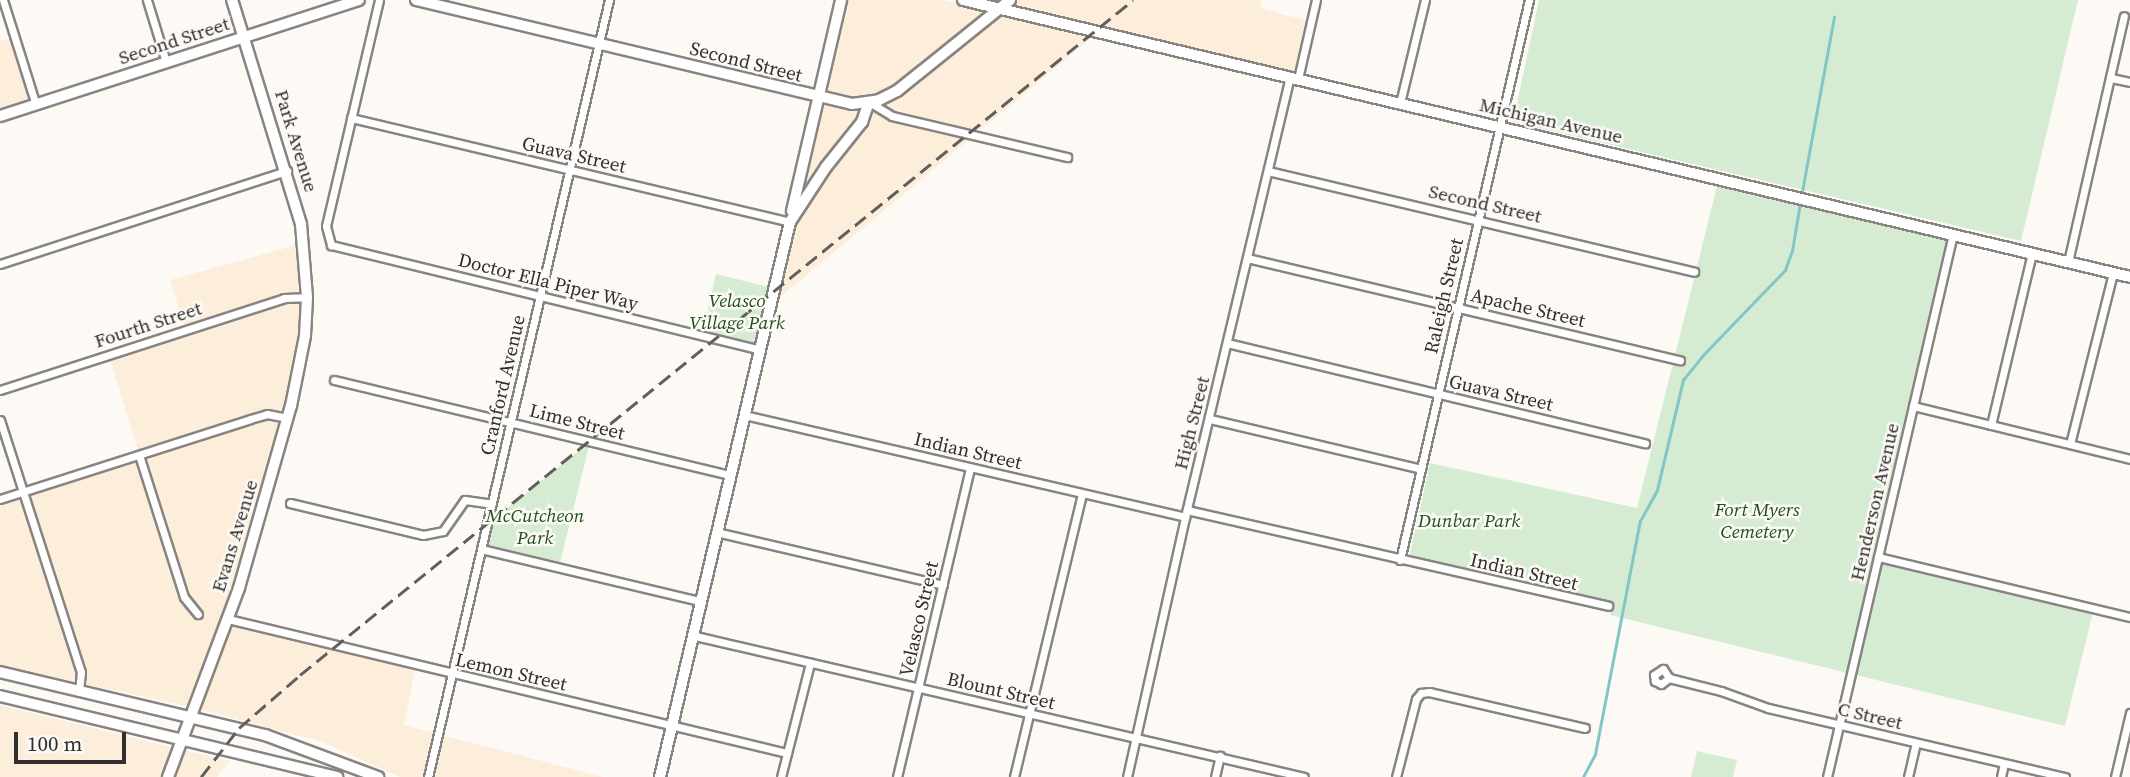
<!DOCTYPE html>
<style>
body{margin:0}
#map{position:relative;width:2130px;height:777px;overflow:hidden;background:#fdfaf6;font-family:"Source Serif 4",serif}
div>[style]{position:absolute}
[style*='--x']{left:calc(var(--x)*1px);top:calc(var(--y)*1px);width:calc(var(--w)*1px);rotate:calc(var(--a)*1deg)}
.commercial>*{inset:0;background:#fceedb}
.green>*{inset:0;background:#d5ecd3}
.stream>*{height:2.5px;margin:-1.25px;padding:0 1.25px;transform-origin:1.25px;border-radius:1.25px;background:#82c6c7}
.roads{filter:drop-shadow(2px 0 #888481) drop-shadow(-2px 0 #888481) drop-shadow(0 2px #888481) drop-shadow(0 -2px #888481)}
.street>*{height:7px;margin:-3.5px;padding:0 3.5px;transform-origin:3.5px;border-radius:3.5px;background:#fff}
.secondary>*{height:10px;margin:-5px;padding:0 5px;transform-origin:5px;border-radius:5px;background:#fff}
.primary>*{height:10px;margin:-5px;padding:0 5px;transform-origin:5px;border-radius:5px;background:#fff}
.rail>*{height:2.5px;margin-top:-1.25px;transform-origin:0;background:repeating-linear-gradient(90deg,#615f5d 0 14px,transparent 0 21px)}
span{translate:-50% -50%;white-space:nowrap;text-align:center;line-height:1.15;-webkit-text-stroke:5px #fdfaf6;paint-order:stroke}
.street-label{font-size:19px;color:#312f2e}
.park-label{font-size:19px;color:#1d501c;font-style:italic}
.scale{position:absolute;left:14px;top:732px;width:112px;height:32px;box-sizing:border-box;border:4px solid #312f2e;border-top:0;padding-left:9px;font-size:21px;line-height:24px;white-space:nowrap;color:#312f2e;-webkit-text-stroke:5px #fdfaf6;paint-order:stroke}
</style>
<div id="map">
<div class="commercial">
<div style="clip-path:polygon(845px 0,943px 0,990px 11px,896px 87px,878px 96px,853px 100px,822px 94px)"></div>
<div style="clip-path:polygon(1016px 0,1262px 0,1260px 8px,1308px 21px,1294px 73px,1009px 6px)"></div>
<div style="clip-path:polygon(1000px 13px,1095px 35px,773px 303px,793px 223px,829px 170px,866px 125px,873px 106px)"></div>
<div style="clip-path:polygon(11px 38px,31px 102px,0 112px,0 41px)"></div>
<div style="clip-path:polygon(820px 103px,865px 107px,799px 198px)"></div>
<div style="clip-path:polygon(300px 244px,303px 292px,283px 294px,184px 325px,170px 280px)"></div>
<div style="clip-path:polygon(303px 301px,301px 336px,285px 413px,268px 410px,249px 414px,138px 451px,110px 359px,285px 302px)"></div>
<div style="clip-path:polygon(267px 419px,283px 421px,235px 586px,191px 707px,85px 684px,85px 670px,28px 495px,136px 460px,181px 599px,198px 620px,203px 614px,188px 595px,144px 458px)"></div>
<div style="clip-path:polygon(21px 497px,77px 673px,77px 683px,0 666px,0 504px)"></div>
<div style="clip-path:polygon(232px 621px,416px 666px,404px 725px,603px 777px,400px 777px,322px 742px,199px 709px)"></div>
<div style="clip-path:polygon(0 705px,175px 748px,164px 777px,0 777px)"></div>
<div style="clip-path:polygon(183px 750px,230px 761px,217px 777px,172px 777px)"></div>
</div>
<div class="green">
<div style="clip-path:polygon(1539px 0,2078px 0,2021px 241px,1513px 122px)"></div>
<div style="clip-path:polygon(1718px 182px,1949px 237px,1872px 559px,2093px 612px,2065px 726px,1610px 615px,1613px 601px,1413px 557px,1410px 554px,1430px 463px,1637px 508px)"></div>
<div style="clip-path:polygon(716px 274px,773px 288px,759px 349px,702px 336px)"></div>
<div style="clip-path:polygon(590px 442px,559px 567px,481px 549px,487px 524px)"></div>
<div style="clip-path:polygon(1697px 751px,1737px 760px,1733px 777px,1691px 777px)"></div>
</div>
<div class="stream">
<div style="--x:1801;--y:197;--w:183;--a:-79.6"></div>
<div style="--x:1583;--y:777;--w:26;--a:-62"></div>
<div style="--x:1595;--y:754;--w:237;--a:-79.1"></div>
<div style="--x:1640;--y:521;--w:35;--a:-61"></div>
<div style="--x:1657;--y:490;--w:113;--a:-76.7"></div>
<div style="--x:1683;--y:380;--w:33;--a:-51"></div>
<div style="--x:1704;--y:354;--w:117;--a:-46"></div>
<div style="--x:1785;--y:270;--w:20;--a:-70"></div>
<div style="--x:1792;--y:251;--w:49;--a:-80.5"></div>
</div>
<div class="roads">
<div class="street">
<div style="--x:3;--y:0;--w:110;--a:72.6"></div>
<div style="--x:147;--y:0;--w:65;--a:73"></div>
<div style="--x:379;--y:0;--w:232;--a:103.2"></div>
<div style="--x:326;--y:226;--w:20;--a:75"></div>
<div style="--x:331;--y:245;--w:440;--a:13.7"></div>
<div style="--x:2111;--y:78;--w:19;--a:12"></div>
<div style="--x:1298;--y:79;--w:81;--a:-77.2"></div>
<div style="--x:869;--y:102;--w:27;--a:31"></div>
<div style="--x:892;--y:116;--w:180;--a:13.2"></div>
<div style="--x:1400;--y:103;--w:106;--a:-76.4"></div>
<div style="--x:351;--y:118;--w:451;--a:13.3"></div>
<div style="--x:1268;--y:171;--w:438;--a:13.3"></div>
<div style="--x:1247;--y:258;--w:445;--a:13.3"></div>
<div style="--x:2068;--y:262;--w:252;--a:-77.2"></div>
<div style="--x:0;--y:264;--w:302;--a:-18"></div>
<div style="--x:1227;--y:343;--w:430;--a:13.5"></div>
<div style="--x:334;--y:380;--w:406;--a:13.5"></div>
<div style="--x:0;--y:390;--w:299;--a:-17.9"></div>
<div style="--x:284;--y:298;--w:23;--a:-2"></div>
<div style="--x:1913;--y:406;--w:223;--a:13.7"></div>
<div style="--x:744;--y:415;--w:453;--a:13"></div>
<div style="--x:1210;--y:419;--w:217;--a:13.3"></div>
<div style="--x:0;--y:420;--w:265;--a:72.2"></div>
<div style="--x:81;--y:672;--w:20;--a:96"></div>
<div style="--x:1991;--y:425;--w:177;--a:-76.6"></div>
<div style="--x:2070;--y:444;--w:176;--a:-75.9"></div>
<div style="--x:139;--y:455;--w:149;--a:72.4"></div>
<div style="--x:184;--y:597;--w:22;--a:51"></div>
<div style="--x:0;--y:499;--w:262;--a:-17.7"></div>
<div style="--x:250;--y:419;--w:18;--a:-16"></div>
<div style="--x:267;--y:414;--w:21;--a:11"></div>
<div style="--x:290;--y:503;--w:137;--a:13.5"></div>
<div style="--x:423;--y:535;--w:20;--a:-11"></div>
<div style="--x:443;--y:531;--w:38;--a:-55"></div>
<div style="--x:465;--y:500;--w:27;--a:8"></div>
<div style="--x:1187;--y:510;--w:432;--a:12.8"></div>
<div style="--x:716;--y:532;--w:233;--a:13.1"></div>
<div style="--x:481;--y:549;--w:224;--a:13.4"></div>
<div style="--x:1878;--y:557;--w:259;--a:13.4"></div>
<div style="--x:1400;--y:560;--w:575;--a:-77.03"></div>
<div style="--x:228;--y:619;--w:575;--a:13.48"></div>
<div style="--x:691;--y:635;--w:629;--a:13.04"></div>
<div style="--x:1669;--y:678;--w:10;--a:143"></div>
<div style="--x:1661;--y:684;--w:7;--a:-153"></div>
<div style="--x:1655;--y:681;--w:6;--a:-99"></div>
<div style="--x:1654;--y:675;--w:11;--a:-34"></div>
<div style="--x:1663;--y:669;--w:11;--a:56"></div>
<div style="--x:1669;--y:678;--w:54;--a:14"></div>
<div style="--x:1721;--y:691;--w:50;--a:19.9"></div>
<div style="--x:1768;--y:708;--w:305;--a:13.1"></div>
<div style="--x:428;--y:777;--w:798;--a:-76.89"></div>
<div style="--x:781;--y:777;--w:118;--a:-75.7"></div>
<div style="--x:897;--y:777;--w:318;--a:-76.7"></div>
<div style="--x:1014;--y:777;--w:291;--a:-76.5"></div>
<div style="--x:1127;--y:777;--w:266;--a:-77.4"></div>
<div style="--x:1185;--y:517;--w:452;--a:-76.6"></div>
<div style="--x:1215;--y:777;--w:22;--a:-77"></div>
<div style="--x:1396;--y:777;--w:81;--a:-75.6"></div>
<div style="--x:1416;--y:699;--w:8;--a:-50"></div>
<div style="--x:1421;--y:693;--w:8;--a:-7"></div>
<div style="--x:1429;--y:692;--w:160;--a:13"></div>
<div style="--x:1827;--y:777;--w:557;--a:-76.94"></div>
<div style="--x:1908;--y:777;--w:35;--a:-77"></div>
<div style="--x:2001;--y:777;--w:14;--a:-78"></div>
<div style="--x:2115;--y:777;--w:66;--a:-76.8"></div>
</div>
<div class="secondary">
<div style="--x:963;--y:0;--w:1199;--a:13.35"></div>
<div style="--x:792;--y:211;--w:217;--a:-76.9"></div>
<div style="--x:660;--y:777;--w:570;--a:-76.82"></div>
<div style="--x:790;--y:222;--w:66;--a:-56.8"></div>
<div style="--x:826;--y:167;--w:58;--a:-51.3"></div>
<div style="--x:862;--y:122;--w:21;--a:-71"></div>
</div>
<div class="primary">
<div style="--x:416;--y:0;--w:448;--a:13.4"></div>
<div style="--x:852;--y:104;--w:27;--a:-8"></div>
<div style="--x:879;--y:100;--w:20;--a:-27"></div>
<div style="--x:897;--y:91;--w:145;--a:-38.8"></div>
<div style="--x:0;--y:116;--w:377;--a:-17.9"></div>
<div style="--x:0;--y:672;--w:272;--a:13.4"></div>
<div style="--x:265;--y:735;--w:121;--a:20.4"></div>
<div style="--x:0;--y:696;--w:347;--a:13.5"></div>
<div style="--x:168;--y:777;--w:202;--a:-69.4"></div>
<div style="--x:239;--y:588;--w:189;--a:-74.1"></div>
<div style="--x:291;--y:406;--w:71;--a:-78.7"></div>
<div style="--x:305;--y:336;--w:39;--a:-87"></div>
<div style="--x:307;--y:297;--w:73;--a:-94.7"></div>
<div style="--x:301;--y:224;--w:234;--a:-107.1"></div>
</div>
</div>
<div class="rail">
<div style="--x:201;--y:777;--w:62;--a:-52.2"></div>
<div style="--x:239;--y:728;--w:81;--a:-41"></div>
<div style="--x:300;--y:675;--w:1072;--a:-39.02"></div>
</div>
<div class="street-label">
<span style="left:174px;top:41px;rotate:-18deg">Second Street</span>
<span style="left:746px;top:62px;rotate:14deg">Second Street</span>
<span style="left:1551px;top:121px;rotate:13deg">Michigan Avenue</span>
<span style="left:296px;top:141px;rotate:73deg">Park Avenue</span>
<span style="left:574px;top:155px;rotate:13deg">Guava Street</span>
<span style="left:1485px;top:204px;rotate:13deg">Second Street</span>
<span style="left:548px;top:282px;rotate:14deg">Doctor Ella Piper Way</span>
<span style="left:1444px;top:296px;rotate:-77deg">Raleigh Street</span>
<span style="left:1528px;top:308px;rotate:13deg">Apache Street</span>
<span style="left:148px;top:325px;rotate:-18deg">Fourth Street</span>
<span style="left:503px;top:385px;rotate:-77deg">Cranford Avenue</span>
<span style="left:1501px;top:393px;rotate:13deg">Guava Street</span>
<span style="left:577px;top:422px;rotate:14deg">Lime Street</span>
<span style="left:1192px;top:423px;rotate:-76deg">High Street</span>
<span style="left:968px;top:451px;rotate:13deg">Indian Street</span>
<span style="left:1875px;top:502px;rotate:-77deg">Henderson Avenue</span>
<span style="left:235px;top:536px;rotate:-73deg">Evans Avenue</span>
<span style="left:1524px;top:572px;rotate:13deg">Indian Street</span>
<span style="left:919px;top:619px;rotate:-77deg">Velasco Street</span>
<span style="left:511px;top:672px;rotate:13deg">Lemon Street</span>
<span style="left:1001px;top:691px;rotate:13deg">Blount Street</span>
<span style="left:1870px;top:716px;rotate:13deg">C Street</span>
</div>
<div class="park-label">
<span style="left:737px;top:312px">Velasco<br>Village Park</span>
<span style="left:1757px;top:521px">Fort Myers<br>Cemetery</span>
<span style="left:535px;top:527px">McCutcheon<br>Park</span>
<span style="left:1469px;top:521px">Dunbar Park</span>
</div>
<div class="scale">100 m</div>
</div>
